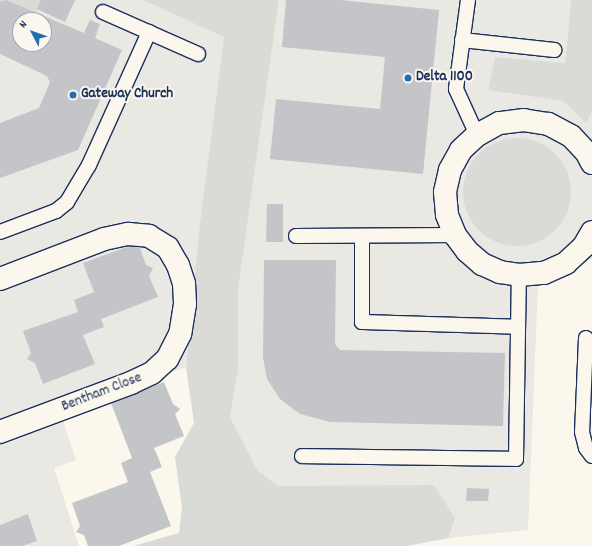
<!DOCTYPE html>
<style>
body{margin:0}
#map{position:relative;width:592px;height:546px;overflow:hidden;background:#fbf7ec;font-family:Dekko,sans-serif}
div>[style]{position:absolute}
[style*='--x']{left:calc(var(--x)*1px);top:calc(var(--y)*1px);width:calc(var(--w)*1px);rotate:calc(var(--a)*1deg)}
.built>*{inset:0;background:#eae8e2}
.green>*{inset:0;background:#dadad7}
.round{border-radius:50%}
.building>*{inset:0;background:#c3c5c9}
.roads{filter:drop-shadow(1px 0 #1b2f5e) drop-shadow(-1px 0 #1b2f5e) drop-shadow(0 1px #1b2f5e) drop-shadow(0 -1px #1b2f5e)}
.service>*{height:14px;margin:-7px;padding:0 7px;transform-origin:7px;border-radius:7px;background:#fbf7ec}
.minor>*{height:22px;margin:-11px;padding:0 11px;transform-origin:11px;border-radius:11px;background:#fbf7ec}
.dots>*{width:11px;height:11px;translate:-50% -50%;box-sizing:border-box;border:2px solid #fbf7ec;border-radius:50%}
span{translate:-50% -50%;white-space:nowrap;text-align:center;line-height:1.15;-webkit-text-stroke:4px #fbf7ec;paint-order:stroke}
.poi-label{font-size:15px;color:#1b2f5e;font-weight:700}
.left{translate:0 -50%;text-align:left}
.street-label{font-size:15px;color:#1b2f5e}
.north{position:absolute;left:12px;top:12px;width:40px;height:40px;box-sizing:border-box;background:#fbf7ec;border:1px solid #a1a7b3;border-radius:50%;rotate:311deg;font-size:11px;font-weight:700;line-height:16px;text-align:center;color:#1b2f5e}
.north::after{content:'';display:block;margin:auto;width:14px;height:18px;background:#1f6fb2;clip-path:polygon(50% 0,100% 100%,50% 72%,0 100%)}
</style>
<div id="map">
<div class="built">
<div style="clip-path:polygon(evenodd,0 0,229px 0,200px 222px,186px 367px,61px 415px,76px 460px,54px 468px,79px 546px,0 546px,0 0,20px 20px,44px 20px,44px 44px,20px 44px,20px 20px)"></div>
<div style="clip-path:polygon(279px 0,571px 0,565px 63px,495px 57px,488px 90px,563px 101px,586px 123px,592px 112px,592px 259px,538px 286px,528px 530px,449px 538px,455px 518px,278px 486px,258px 471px,230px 417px,238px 370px,238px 290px)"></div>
</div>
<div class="green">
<div style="clip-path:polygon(0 0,41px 0,36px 13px,0 2px)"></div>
<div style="clip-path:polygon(143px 0,279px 0,238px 290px,238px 370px,230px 417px,258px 471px,278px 486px,434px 485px,455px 518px,449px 538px,407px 546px,133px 546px,179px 533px,182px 508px,175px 457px,194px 423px,186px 367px,200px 222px,224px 37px)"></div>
<div style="clip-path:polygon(571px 0,592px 0,592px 112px,586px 123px,563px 101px,488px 90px,495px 57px,565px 63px)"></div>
<div class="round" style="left:463px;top:138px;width:108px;height:108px"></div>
</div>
<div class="building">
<div style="clip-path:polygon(evenodd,6px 0,84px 33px,90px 20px,100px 24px,95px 38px,122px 50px,78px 150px,0 178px,0 123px,39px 108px,50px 82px,47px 76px,0 54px,0 2px,6px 0,20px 20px,44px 20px,44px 44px,20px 44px,20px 20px)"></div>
<div style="clip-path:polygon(41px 0,75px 0,65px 22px,37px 9px)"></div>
<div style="clip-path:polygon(286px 0,340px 0,439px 10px,423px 174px,270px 159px,276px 99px,380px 109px,385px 57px,282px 47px)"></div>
<div style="clip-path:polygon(267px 204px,283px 204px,283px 242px,266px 242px)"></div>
<div style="clip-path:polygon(138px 243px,146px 265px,153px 268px,149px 276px,158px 297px,101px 319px,104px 327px,83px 335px,95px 364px,43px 384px,35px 363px,27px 359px,31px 353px,23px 331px,78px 312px,74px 300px,94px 292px,83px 263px)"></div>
<div style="clip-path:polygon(264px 260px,336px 260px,335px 344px,340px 350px,505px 353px,503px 426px,330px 422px,300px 414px,280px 399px,267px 379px,263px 357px)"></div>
<div style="clip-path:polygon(164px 382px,173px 404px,180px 409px,175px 414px,184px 436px,154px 448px,162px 467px,150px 472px,171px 526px,119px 546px,88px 546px,84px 535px,76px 532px,80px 526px,72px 503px,128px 482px,121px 463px,132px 458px,111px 403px)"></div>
<div style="clip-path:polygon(467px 488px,489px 489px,488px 501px,466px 501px)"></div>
<div style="clip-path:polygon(28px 514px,37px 541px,22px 546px,0 546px,0 525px)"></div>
</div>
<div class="roads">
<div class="service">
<div style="--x:468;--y:0;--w:90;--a:97.7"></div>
<div style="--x:456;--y:89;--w:51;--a:65.5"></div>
<div style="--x:103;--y:12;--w:104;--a:23.9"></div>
<div style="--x:462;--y:40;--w:93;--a:6.2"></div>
<div style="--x:0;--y:232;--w:60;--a:-20.6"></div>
<div style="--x:56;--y:211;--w:14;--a:-39"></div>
<div style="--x:67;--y:202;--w:43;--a:-59.3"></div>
<div style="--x:89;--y:165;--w:146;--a:-65.7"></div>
<div style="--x:296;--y:236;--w:159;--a:-0.4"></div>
<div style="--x:362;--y:236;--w:86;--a:90"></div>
<div style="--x:362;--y:322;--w:156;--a:1.8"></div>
<div style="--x:586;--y:338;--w:94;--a:92.4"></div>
<div style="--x:582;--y:432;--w:16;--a:76"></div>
<div style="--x:586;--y:448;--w:10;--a:53"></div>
<div style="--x:302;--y:456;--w:214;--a:0.8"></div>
<div style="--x:516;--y:459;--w:184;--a:-89.1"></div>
</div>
<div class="minor">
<div style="--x:592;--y:163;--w:11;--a:-117"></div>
<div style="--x:587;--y:153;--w:23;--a:-133"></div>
<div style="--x:571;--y:136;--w:26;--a:-152"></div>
<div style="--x:548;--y:124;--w:24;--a:-171"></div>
<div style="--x:524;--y:120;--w:25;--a:173"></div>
<div style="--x:499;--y:123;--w:25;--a:151"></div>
<div style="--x:477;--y:135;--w:22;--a:137"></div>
<div style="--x:461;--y:150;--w:23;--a:119"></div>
<div style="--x:450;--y:170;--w:23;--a:103"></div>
<div style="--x:445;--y:192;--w:23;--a:85"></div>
<div style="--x:447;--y:215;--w:22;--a:68"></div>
<div style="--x:455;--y:235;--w:20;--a:53"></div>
<div style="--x:467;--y:251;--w:20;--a:41"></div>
<div style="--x:482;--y:264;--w:20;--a:24"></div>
<div style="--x:500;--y:272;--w:19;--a:9"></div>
<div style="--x:519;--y:275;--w:25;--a:-5"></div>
<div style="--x:544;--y:273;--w:24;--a:-24"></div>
<div style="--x:566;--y:263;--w:25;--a:-43"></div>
<div style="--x:584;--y:246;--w:16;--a:-60"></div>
<div style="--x:0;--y:279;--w:111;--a:-21"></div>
<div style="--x:104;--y:239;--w:25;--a:-12"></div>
<div style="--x:128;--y:234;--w:21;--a:5"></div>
<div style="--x:149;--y:236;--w:22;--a:32"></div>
<div style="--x:168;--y:248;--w:20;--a:60"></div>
<div style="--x:178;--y:265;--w:20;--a:72"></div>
<div style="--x:184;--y:284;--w:20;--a:87"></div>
<div style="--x:185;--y:304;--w:30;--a:99"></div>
<div style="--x:180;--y:334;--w:28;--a:117"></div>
<div style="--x:167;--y:359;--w:21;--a:137"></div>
<div style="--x:152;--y:373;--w:23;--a:155"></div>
<div style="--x:131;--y:383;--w:140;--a:159.5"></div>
</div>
</div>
<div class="dots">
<div style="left:408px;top:78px;background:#1f6fb2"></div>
<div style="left:73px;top:95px;background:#1f6fb2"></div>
</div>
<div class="poi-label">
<span class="left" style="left:416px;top:78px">Delta 1100</span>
<span class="left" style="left:81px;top:95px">Gateway Church</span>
</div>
<div class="street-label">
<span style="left:102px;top:393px;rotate:-21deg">Bentham Close</span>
</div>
<div class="north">N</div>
</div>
